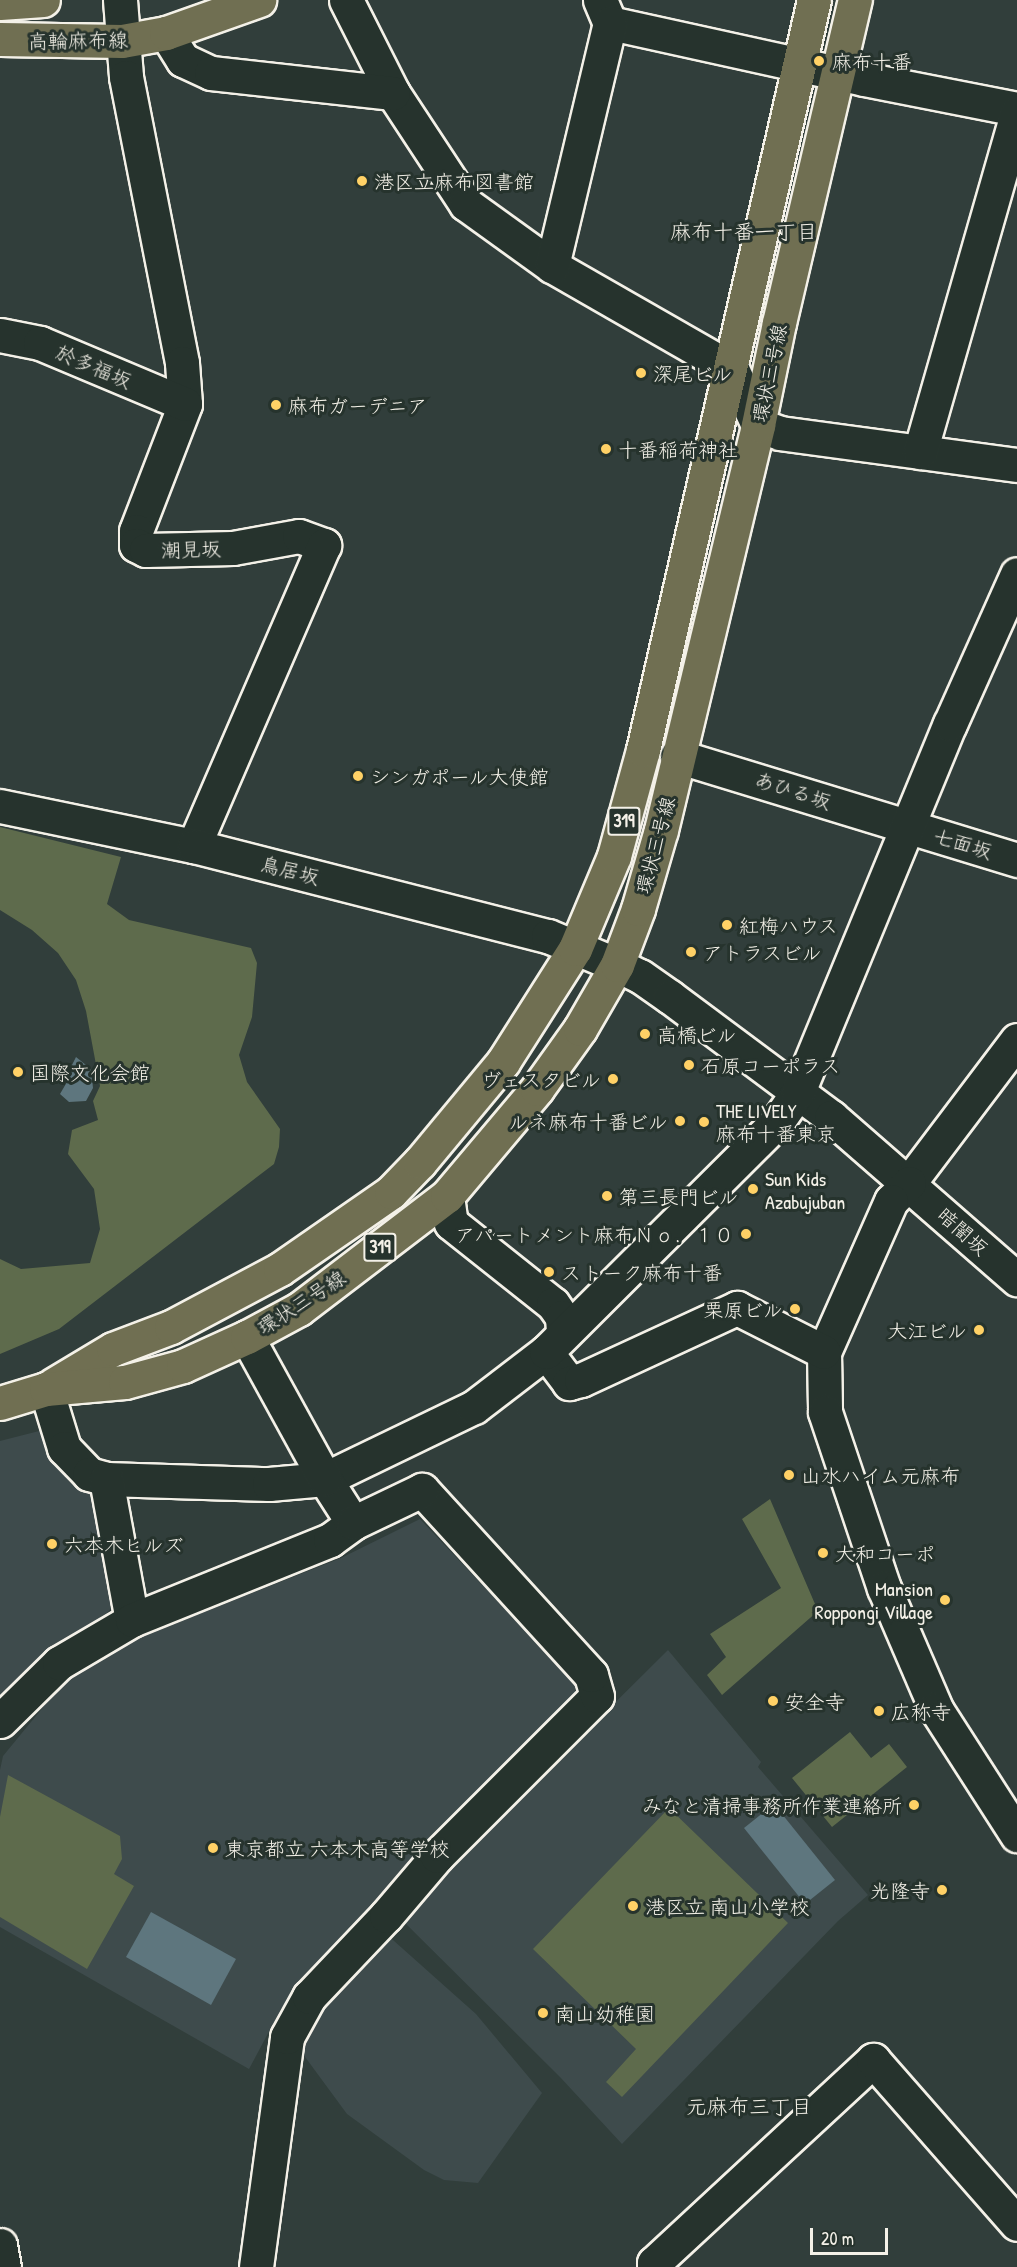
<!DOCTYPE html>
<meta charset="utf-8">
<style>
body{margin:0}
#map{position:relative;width:1017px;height:2267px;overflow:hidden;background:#313e3b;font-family:"Patrick Hand","Klee One",sans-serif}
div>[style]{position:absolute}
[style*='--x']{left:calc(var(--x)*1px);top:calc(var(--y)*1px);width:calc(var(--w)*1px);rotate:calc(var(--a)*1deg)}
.built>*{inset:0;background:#3e4b4c}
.green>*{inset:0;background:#5e6b4c}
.water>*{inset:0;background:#5e767e}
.roads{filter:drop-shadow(2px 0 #f4f1e8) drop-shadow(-2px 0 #f4f1e8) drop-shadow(0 2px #f4f1e8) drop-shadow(0 -2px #f4f1e8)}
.minor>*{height:33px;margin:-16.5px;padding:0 16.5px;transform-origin:16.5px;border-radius:16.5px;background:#26332d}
.major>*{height:33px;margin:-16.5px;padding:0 16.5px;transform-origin:16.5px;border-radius:16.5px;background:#706f52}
.highway>*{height:33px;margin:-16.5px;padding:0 16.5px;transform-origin:16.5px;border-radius:16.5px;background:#706f52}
.dots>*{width:16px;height:16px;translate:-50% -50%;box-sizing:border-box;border:3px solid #26332d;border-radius:50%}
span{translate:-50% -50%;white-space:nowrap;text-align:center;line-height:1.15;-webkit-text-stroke:6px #26332d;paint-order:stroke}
.shield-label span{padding:2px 4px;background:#26332d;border:2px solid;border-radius:4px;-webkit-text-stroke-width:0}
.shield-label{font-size:18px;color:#f4f1e8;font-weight:700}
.street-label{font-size:20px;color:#f4f1e8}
.poi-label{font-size:20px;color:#f4f1e8}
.left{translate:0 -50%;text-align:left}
.right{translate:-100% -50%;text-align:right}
.neighbourhood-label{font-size:21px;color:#f4f1e8}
.scale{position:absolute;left:810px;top:2228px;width:78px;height:27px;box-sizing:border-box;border:3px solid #f4f1e8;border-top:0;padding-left:8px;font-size:18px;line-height:21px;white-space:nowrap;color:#f4f1e8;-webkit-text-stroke:4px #26332d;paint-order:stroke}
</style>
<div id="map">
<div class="built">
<div style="clip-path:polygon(43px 1430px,56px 1446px,66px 1478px,77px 1489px,93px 1491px,113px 1606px,108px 1612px,43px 1655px,0 1701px,0 1441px)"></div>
<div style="clip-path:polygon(420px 1519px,575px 1683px,575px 1694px,331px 1948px,355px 1964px,384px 1932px,476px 2014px,542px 2093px,478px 2183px,444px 2180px,424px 2170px,347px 2114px,297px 2046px,317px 2004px,344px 1976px,320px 1961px,281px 2009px,249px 2069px,0 1927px,0 1770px,3px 1756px,63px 1683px,125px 1643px,341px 1558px)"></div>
<div style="clip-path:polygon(668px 1650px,761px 1762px,758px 1767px,868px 1895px,838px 1921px,622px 2144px,560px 2077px,399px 1917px)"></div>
</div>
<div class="green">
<div style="clip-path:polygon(0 827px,121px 857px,107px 904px,129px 920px,251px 948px,257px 963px,252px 1017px,239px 1055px,247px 1082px,280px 1129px,279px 1147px,274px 1164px,59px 1329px,0 1354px,0 1259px,21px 1269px,90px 1263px,100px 1229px,94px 1189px,68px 1154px,72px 1130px,98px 1120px,93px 1101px,100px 1086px,86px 1011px,76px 980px,58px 953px,32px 930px,0 910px)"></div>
<div style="clip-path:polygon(770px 1499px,818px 1611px,722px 1695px,707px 1675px,726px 1657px,710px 1634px,781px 1588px,742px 1519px)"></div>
<div style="clip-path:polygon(850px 1732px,871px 1758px,889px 1744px,907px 1767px,832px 1827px,792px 1778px)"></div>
<div style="clip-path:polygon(8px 1775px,120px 1836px,122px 1859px,114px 1874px,134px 1886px,87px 1969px,0 1917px,0 1817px)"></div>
<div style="clip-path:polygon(669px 1808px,788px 1923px,622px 2097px,606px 2082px,636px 2049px,533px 1949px)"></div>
</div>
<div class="water">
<div style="clip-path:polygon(76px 1057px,91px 1069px,93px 1088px,86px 1101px,69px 1102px,60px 1094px,71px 1075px,71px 1067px)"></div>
<div style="clip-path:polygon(774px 1804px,835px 1880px,805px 1904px,744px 1828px)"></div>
<div style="clip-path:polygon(151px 1912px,236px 1959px,211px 2005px,126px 1957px)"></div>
</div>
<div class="roads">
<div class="minor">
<div style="--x:120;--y:0;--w:77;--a:85.5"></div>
<div style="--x:126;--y:77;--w:291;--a:78.9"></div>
<div style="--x:182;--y:363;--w:41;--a:85.8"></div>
<div style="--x:185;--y:404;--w:136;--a:111.1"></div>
<div style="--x:136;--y:531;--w:14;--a:90"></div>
<div style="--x:136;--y:545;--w:11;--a:27"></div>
<div style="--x:146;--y:550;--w:87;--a:-1.3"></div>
<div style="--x:233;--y:548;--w:67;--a:-10.3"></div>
<div style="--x:299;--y:536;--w:27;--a:20"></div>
<div style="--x:324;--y:545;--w:328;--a:113.4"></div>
<div style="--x:346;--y:0;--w:104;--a:63.2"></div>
<div style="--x:393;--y:93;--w:133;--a:56.7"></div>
<div style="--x:466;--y:204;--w:106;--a:35.8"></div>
<div style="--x:552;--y:266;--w:207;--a:29.8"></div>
<div style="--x:732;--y:369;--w:62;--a:65.1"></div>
<div style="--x:758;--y:425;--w:23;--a:20"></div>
<div style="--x:780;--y:433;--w:239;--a:7.7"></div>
<div style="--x:600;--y:0;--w:25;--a:67"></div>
<div style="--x:610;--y:23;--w:260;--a:12.4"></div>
<div style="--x:864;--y:79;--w:156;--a:11.1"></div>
<div style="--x:166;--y:33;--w:32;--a:58"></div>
<div style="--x:183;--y:60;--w:31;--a:25"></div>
<div style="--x:211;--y:73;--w:183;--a:6.3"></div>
<div style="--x:552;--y:266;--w:250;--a:-76.6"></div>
<div style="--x:0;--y:335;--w:41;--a:11.3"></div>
<div style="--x:40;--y:343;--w:157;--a:22.8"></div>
<div style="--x:920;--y:452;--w:353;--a:-74"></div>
<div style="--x:677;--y:756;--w:356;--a:17"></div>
<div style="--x:0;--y:806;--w:198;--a:11.7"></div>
<div style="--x:194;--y:846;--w:365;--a:14.3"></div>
<div style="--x:548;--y:936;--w:75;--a:22.8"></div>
<div style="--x:617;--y:965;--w:25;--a:26"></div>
<div style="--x:640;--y:976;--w:37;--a:35"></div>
<div style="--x:670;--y:997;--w:201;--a:36.7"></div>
<div style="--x:831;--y:1117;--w:247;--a:41.1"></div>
<div style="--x:1017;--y:1040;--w:179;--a:127.1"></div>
<div style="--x:909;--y:1183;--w:25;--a:135"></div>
<div style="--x:891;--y:1201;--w:165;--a:113.9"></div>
<div style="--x:824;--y:1352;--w:60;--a:89"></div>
<div style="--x:825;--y:1412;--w:186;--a:71.5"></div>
<div style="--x:884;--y:1588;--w:132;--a:66.7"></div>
<div style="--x:936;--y:1709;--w:150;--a:57.3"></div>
<div style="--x:447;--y:1196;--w:27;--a:82"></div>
<div style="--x:451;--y:1223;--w:130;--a:38.5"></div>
<div style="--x:553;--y:1304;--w:16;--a:55"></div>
<div style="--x:562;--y:1317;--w:15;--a:86"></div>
<div style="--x:546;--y:1352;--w:39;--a:53"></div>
<div style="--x:569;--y:1383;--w:12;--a:-14"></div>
<div style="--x:581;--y:1380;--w:172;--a:-24.8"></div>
<div style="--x:737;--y:1308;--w:97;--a:26.8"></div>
<div style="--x:46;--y:1389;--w:62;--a:73"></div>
<div style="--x:64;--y:1448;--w:36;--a:46"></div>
<div style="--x:89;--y:1474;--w:18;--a:16"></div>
<div style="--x:106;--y:1479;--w:163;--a:1.8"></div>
<div style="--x:269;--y:1484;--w:56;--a:-5.1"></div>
<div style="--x:325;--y:1479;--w:165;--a:-25.8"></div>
<div style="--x:474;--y:1407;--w:91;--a:-37.4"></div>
<div style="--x:546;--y:1352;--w:326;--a:-44.9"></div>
<div style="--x:777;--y:1122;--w:37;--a:-55"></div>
<div style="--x:798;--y:1092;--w:398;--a:-67.6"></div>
<div style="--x:950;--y:724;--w:164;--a:-65.9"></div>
<div style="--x:106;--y:1479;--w:143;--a:79.6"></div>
<div style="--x:0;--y:1721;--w:83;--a:-44.5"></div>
<div style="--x:59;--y:1663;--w:85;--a:-30.5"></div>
<div style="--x:132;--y:1620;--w:214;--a:-22"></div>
<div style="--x:330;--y:1540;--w:29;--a:-36"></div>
<div style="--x:353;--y:1523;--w:52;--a:-122.5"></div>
<div style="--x:325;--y:1479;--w:162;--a:-118.8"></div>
<div style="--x:0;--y:2245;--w:22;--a:80"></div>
<div style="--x:256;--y:2267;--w:232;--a:-82.3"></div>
<div style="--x:287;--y:2037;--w:46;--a:-61.2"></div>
<div style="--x:309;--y:1997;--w:112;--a:-46.5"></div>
<div style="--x:386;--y:1916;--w:79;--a:-49.6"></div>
<div style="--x:437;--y:1856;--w:226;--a:-45"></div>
<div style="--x:597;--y:1696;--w:22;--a:-106"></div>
<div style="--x:591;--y:1675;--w:251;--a:-132.4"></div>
<div style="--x:422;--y:1490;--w:76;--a:154.4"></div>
<div style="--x:654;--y:2267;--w:4;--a:-90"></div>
<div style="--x:654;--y:2263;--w:299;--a:-42.8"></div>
<div style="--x:873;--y:2060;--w:218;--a:48.7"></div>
</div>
<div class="major">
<div style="--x:0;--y:39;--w:122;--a:0.9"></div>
<div style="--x:122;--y:41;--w:45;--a:-10.3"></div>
<div style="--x:166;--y:33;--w:99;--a:-19.5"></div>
<div style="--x:53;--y:1385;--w:70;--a:-31"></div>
<div style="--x:113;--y:1349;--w:62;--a:-20.8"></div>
<div style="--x:171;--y:1327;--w:123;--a:-28"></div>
<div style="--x:280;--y:1269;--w:135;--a:-34.7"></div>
<div style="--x:391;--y:1192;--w:42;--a:-46"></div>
<div style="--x:420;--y:1162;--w:130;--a:-50.3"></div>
<div style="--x:503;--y:1062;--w:134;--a:-57.5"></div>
<div style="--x:575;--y:949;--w:101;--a:-67.2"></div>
<div style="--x:614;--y:856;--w:110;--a:-74.7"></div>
<div style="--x:643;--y:750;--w:769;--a:-77.16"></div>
<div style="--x:0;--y:1403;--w:48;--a:-16.9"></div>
<div style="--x:46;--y:1389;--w:79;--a:-5.1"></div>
<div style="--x:125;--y:1382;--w:60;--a:-15.4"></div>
<div style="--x:183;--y:1366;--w:70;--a:-24.4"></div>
<div style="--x:247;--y:1337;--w:59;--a:-28.3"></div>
<div style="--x:299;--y:1309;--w:186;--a:-37.4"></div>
<div style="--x:447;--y:1196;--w:140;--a:-49.9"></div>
<div style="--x:537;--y:1089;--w:74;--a:-54.4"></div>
<div style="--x:580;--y:1029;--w:74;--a:-60"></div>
<div style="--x:617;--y:965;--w:60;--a:-69.4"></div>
<div style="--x:638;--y:909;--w:82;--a:-73.8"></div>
<div style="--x:661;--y:830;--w:416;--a:-76.5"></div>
<div style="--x:758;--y:425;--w:104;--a:-78.4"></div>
<div style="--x:779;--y:323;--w:332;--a:-76.8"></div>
</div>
<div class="highway">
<div style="--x:0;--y:3;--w:43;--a:-4"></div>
</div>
</div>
<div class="dots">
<div style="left:819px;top:61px;background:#ffd166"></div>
<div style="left:362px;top:181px;background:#ffd166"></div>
<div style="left:641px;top:373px;background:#ffd166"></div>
<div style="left:276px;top:405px;background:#ffd166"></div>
<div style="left:606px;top:449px;background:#ffd166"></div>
<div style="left:358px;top:776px;background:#ffd166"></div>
<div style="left:727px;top:925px;background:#ffd166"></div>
<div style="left:691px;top:952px;background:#ffd166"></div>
<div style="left:645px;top:1034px;background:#ffd166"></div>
<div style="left:689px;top:1065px;background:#ffd166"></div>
<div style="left:18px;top:1072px;background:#ffd166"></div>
<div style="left:613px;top:1079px;background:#ffd166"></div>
<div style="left:680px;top:1121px;background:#ffd166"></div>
<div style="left:704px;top:1122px;background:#ffd166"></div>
<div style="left:753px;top:1189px;background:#ffd166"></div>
<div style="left:607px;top:1196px;background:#ffd166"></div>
<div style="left:746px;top:1234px;background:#ffd166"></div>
<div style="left:549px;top:1272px;background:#ffd166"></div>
<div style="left:795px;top:1309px;background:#ffd166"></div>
<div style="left:979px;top:1330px;background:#ffd166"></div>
<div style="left:789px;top:1475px;background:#ffd166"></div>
<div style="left:52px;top:1544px;background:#ffd166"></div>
<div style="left:823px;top:1553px;background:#ffd166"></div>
<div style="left:945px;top:1600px;background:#ffd166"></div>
<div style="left:773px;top:1701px;background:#ffd166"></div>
<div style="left:879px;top:1711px;background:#ffd166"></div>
<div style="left:914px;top:1805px;background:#ffd166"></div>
<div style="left:213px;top:1848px;background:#ffd166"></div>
<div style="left:942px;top:1890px;background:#ffd166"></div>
<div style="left:633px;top:1906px;background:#ffd166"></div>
<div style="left:543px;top:2013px;background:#ffd166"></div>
</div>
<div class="shield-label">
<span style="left:624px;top:821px">319</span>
<span style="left:380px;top:1247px">319</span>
</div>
<div class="street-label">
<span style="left:78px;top:40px;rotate:-1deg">高輪麻布線</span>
<span style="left:94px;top:366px;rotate:23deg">於多福坂</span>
<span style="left:769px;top:373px;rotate:-78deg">環状三号線</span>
<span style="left:191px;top:549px;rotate:-2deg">潮見坂</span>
<span style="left:793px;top:790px;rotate:18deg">あひる坂</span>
<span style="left:963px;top:843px;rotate:17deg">七面坂</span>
<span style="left:655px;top:845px;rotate:-75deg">環状三号線</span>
<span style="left:290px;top:870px;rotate:14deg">鳥居坂</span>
<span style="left:963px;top:1231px;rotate:42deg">暗闇坂</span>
<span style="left:301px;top:1302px;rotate:-33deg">環状三号線</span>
</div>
<div class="poi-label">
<span class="left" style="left:832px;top:61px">麻布十番</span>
<span class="left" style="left:374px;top:181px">港区立麻布図書館</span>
<span class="left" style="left:653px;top:373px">深尾ビル</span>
<span class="left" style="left:288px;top:405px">麻布ガーデニア</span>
<span class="left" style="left:618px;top:449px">十番稲荷神社</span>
<span class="left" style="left:370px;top:776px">シンガポール大使館</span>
<span class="left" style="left:739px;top:925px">紅梅ハウス</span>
<span class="left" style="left:703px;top:952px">アトラスビル</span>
<span class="left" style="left:657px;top:1034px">高橋ビル</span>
<span class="left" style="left:701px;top:1065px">石原コーポラス</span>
<span class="left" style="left:30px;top:1072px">国際文化会館</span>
<span class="right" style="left:601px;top:1079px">ヴェスタビル</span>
<span class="left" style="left:716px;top:1122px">THE LIVELY<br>麻布十番東京</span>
<span class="right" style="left:668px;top:1121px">ルネ麻布十番ビル</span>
<span class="left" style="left:765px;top:1190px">Sun Kids<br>Azabujuban</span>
<span class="left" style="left:619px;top:1196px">第三長門ビル</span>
<span class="right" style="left:734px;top:1234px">アパートメント麻布Ｎｏ．１０</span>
<span class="left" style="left:561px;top:1272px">ストーク麻布十番</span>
<span class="right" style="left:783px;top:1309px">栗原ビル</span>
<span class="right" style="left:967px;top:1330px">大江ビル</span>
<span class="left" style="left:801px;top:1475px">山水ハイム元麻布</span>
<span class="left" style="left:64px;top:1544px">六本木ヒルズ</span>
<span class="left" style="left:835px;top:1553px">大和コーポ</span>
<span class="right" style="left:933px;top:1600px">Mansion<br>Roppongi Village</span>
<span class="left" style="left:785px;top:1701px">安全寺</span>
<span class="left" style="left:891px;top:1711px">広称寺</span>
<span class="right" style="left:902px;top:1805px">みなと清掃事務所作業連絡所</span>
<span class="left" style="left:225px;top:1848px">東京都立 六本木高等学校</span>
<span class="right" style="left:930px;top:1890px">光隆寺</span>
<span class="left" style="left:645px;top:1906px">港区立 南山小学校</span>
<span class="left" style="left:555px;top:2013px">南山幼稚園</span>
</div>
<div class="neighbourhood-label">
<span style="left:744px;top:232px">麻布十番一丁目</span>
<span style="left:749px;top:2107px">元麻布三丁目</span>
</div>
<div class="scale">20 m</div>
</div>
